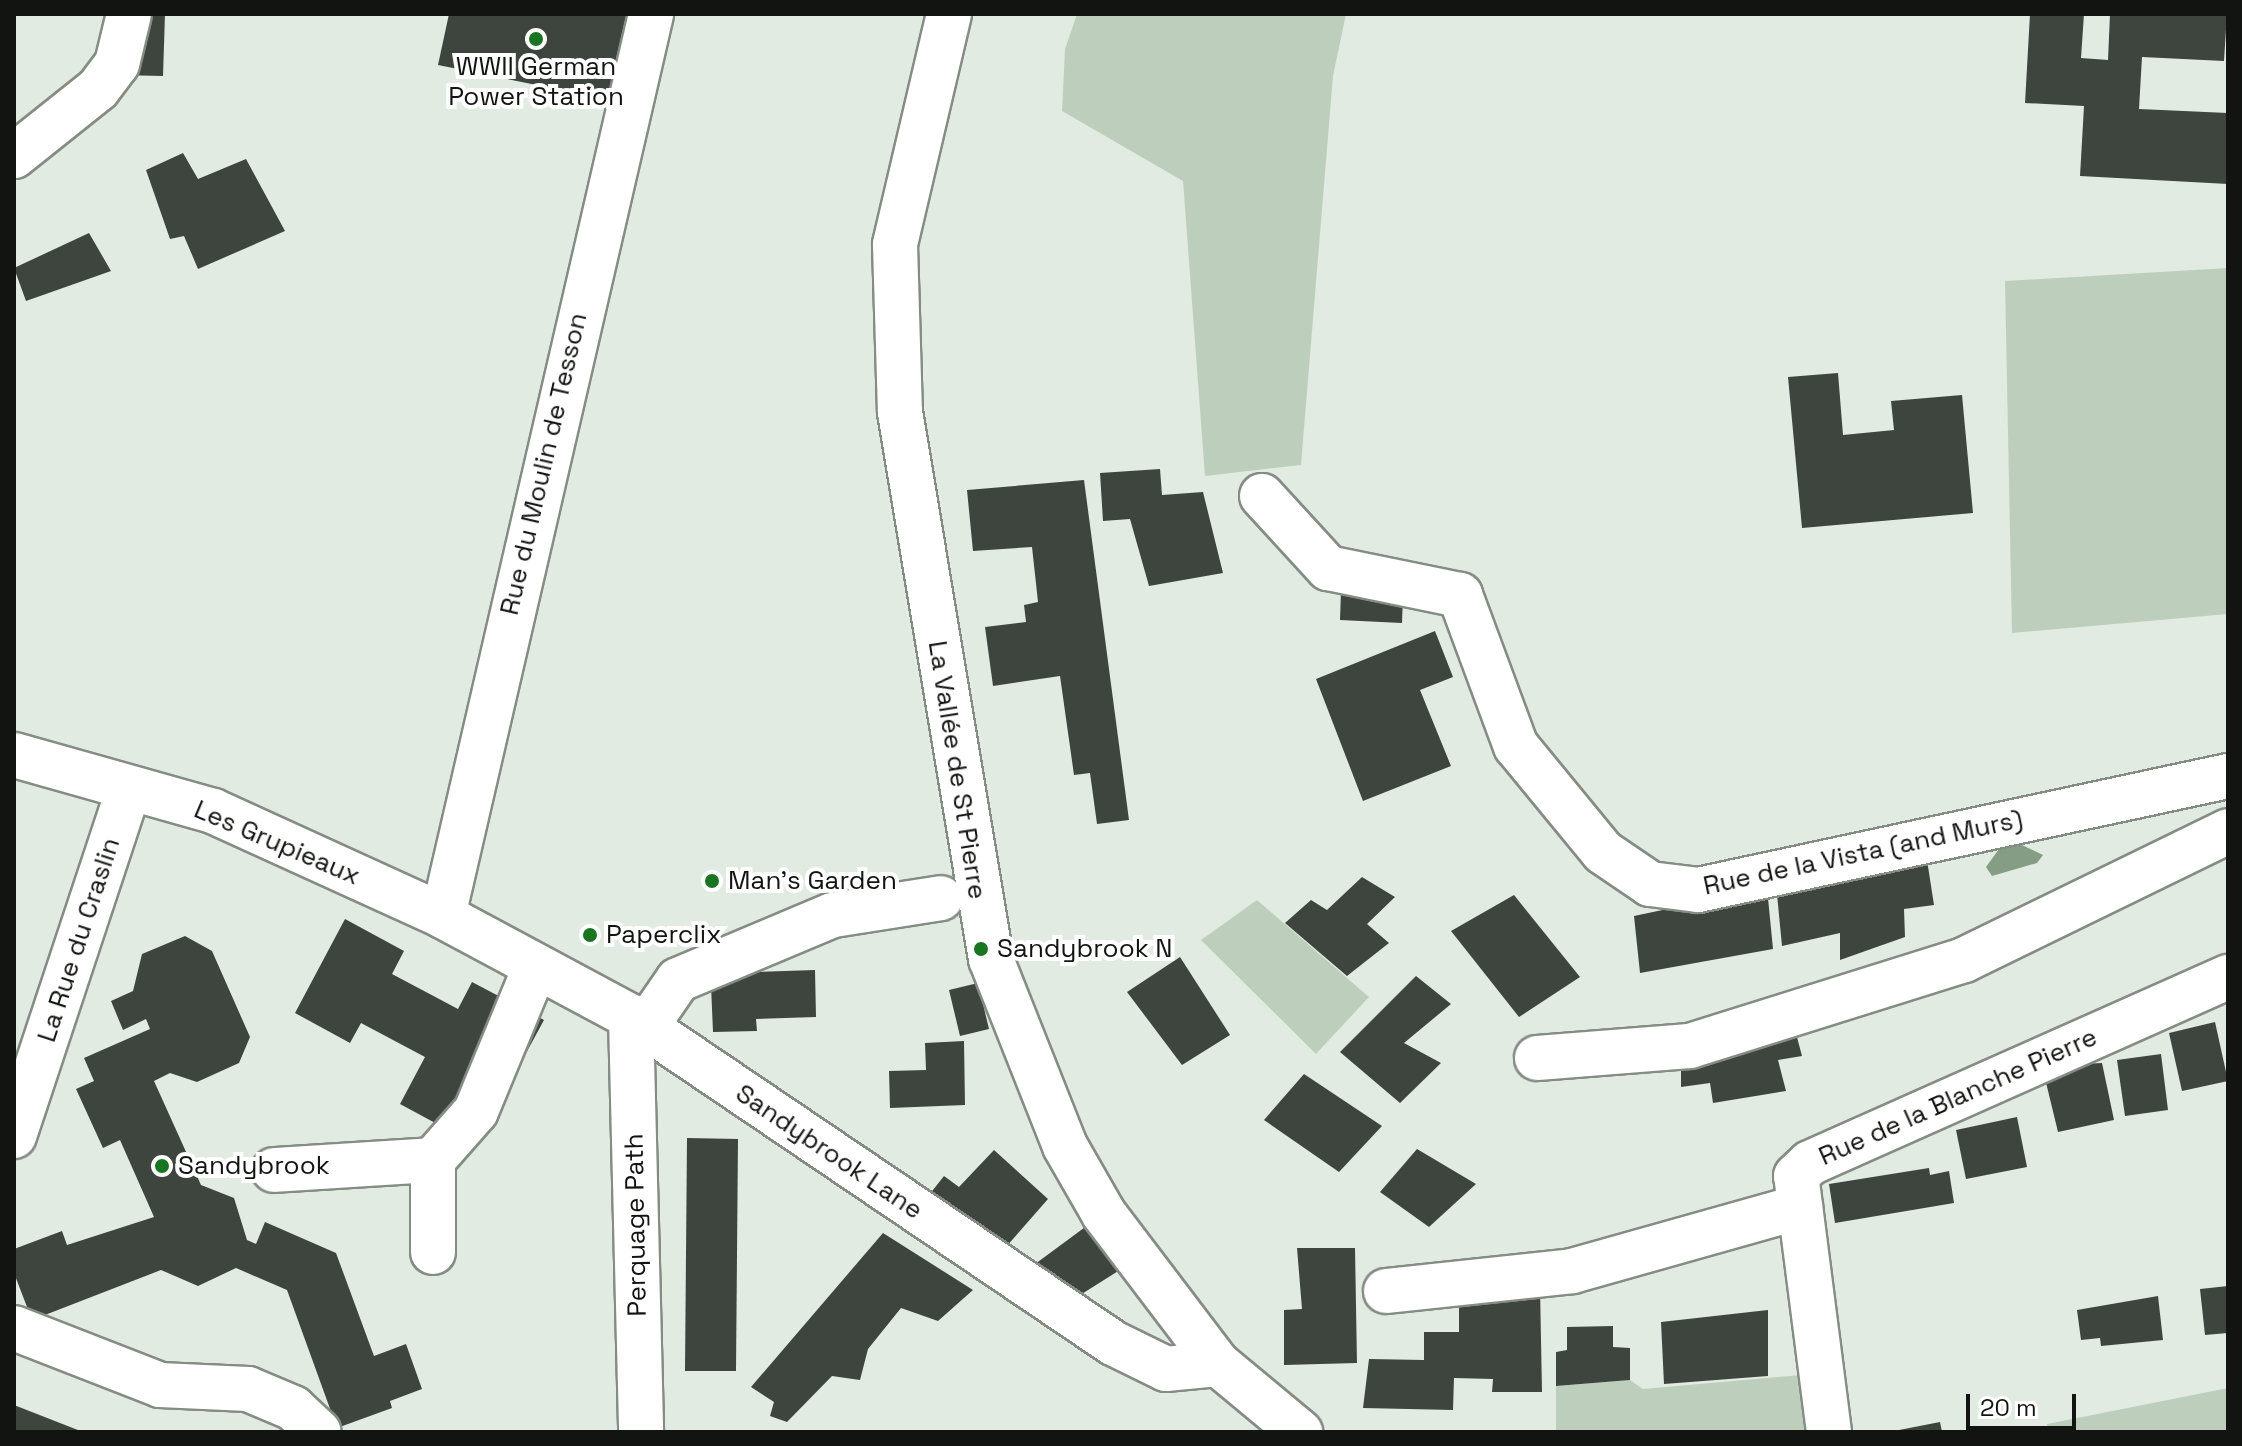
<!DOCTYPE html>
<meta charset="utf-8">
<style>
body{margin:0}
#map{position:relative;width:2242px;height:1446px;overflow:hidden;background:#e2ebe2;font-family:"Space Grotesk",sans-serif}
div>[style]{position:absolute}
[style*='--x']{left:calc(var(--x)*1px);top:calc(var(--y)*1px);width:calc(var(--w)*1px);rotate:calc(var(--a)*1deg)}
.green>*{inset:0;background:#bdcfbc}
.water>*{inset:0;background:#869d85}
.building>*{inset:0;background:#3e453e}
.roads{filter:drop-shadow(2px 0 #848c84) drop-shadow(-2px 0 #848c84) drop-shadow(0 2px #848c84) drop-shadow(0 -2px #848c84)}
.minor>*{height:44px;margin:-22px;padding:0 22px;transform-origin:22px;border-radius:22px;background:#fff}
.major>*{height:44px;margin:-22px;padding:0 22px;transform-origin:22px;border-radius:22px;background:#fff}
.dots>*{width:22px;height:22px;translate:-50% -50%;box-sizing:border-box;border:4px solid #fff;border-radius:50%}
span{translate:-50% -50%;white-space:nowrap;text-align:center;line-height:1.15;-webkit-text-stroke:8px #fff;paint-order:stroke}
.poi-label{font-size:26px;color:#111411}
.left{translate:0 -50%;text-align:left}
.street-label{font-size:26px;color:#111411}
.frame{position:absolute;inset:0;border:16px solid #111411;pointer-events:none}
.scale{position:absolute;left:1966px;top:1394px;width:110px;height:36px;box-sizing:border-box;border:4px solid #111411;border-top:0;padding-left:10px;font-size:24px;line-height:28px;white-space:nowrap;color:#111411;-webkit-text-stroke:6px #fff;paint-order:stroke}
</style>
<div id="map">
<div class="green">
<div style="clip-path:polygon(1077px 14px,1346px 14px,1333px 76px,1301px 465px,1205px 476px,1183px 181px,1062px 111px,1065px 49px)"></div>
<div style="clip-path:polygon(2228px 268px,2228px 614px,2012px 633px,2005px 281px)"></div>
<div style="clip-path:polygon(1257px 900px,1369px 997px,1316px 1054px,1201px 940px)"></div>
<div style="clip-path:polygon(1801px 1375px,1810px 1432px,1556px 1432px,1556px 1386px,1630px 1380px,1643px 1389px)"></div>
<div style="clip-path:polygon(2228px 1388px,2228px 1432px,2048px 1432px,2047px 1424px)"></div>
</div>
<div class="water">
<div style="clip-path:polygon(2007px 838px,2043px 855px,2037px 863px,1992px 876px,1986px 867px)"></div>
</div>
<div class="building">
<div style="clip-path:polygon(123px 14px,165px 14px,163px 76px,117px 75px)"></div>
<div style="clip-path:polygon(449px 14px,634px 14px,616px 101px,438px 65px)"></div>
<div style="clip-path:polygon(2030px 14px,2084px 14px,2081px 58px,2108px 60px,2110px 14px,2227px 14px,2224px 61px,2142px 57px,2139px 109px,2228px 113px,2228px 184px,2080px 176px,2084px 106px,2025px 103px)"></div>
<div style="clip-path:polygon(183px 153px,198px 179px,246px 159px,285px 231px,198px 269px,184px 236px,170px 239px,146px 170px)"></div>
<div style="clip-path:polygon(89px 233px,111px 271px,26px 301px,14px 268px)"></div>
<div style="clip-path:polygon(1838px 373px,1843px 435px,1894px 430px,1891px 401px,1962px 395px,1973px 513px,1802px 528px,1788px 377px)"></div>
<div style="clip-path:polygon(1160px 469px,1162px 495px,1203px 492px,1223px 573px,1149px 586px,1130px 519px,1103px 521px,1100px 473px)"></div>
<div style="clip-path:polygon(1084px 480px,1129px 820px,1097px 824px,1090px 773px,1074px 775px,1060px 676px,993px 686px,985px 627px,1026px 622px,1024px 605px,1038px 602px,1032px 547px,973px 551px,967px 490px)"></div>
<div style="clip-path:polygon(1341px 591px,1403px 594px,1402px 623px,1340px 620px)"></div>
<div style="clip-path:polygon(1435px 631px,1453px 677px,1420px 690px,1451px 766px,1363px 801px,1316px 679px)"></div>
<div style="clip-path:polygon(1925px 847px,1934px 905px,1904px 909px,1905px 937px,1840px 960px,1840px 933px,1782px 946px,1776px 884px)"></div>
<div style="clip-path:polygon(1362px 877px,1395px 897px,1367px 924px,1389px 943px,1347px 976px,1285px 923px,1311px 900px,1327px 910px)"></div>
<div style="clip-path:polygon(1767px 888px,1773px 949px,1640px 973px,1634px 916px)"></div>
<div style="clip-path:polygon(1514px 895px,1580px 977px,1519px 1017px,1451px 931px)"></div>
<div style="clip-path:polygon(345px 919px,404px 951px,392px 974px,458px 1009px,472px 982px,544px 1020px,476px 1145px,400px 1104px,425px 1057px,361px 1023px,350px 1043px,295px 1013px)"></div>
<div style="clip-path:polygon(185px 936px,212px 951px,250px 1037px,239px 1063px,197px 1082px,170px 1073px,154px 1081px,201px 1185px,234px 1198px,247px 1240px,256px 1244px,265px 1222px,336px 1253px,374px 1356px,406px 1344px,422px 1389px,390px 1401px,392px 1408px,337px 1428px,287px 1290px,236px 1268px,198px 1286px,161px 1270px,32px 1320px,14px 1273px,14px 1249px,62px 1231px,67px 1245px,154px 1217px,120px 1140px,103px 1148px,76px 1089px,94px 1081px,84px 1058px,150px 1029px,146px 1019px,123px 1030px,111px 1001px,133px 991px,142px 954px)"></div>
<div style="clip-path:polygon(1180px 957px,1230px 1035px,1182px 1065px,1127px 992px)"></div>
<div style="clip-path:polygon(757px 960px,757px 972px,815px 970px,816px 1017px,756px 1019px,757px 1031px,713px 1032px,710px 962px)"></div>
<div style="clip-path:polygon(1416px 976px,1451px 1004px,1404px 1043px,1441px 1063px,1400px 1103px,1340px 1052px)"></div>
<div style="clip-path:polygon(978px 983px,989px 1029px,960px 1036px,949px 990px)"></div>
<div style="clip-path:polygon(1793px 1022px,1802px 1056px,1778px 1060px,1786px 1091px,1713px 1103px,1710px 1083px,1681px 1087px,1681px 1062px)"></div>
<div style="clip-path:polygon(2215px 1022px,2228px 1081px,2182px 1091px,2169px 1033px)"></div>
<div style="clip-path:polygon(964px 1041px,965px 1105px,890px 1108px,889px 1071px,926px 1070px,925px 1043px)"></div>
<div style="clip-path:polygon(2161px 1054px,2168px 1110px,2125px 1116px,2117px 1060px)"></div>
<div style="clip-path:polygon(2102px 1063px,2114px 1120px,2058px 1132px,2042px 1066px)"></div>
<div style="clip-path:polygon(1304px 1074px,1382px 1126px,1339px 1172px,1264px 1120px)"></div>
<div style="clip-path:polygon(2017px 1117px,2027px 1167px,1966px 1179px,1956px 1130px)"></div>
<div style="clip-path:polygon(687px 1138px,738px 1139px,736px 1371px,685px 1371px)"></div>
<div style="clip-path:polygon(1417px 1149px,1476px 1184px,1429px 1227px,1380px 1192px)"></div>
<div style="clip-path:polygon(994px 1150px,1048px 1199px,1006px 1247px,929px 1195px,944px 1176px,959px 1187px)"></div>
<div style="clip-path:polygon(1929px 1168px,1930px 1175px,1949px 1171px,1954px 1203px,1835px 1223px,1829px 1184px)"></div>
<div style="clip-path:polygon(1092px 1222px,1123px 1268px,1077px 1297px,1031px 1267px)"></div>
<div style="clip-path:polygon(883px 1233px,973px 1290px,938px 1321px,901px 1308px,868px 1349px,860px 1380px,832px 1376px,787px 1422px,770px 1416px,774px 1402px,751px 1387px)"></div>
<div style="clip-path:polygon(1297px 1248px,1355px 1248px,1357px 1363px,1284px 1365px,1284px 1310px,1302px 1309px)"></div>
<div style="clip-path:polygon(2228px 1286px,2228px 1333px,2205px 1335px,2200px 1289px)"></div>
<div style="clip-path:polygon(1540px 1287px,1542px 1392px,1492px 1392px,1493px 1379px,1454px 1378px,1453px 1410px,1363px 1408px,1369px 1359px,1424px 1360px,1424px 1332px,1459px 1332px,1459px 1288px)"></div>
<div style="clip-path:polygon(2158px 1296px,2163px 1340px,2101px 1346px,2100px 1338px,2081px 1340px,2077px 1310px)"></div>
<div style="clip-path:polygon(1768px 1310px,1768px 1376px,1664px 1384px,1661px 1322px)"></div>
<div style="clip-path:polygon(1613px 1326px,1613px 1347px,1630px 1348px,1630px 1380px,1556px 1386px,1556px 1352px,1567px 1350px,1567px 1327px)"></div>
<div style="clip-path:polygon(14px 1405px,83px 1432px,14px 1432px)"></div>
<div style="clip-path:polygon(1940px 1422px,1942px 1432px,1894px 1432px,1894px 1431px)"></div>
</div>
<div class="roads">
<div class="minor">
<div style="--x:14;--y:156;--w:107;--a:-38.6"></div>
<div style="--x:98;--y:89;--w:31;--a:-53"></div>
<div style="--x:117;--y:64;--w:51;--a:-76.5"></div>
<div style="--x:1262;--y:496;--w:98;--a:47.5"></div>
<div style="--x:1328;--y:568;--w:135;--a:11.6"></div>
<div style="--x:1460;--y:595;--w:161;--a:69.7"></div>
<div style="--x:1516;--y:746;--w:137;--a:50.6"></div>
<div style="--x:1603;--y:852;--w:57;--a:34.2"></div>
<div style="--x:1650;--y:884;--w:48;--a:7.1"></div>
<div style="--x:1698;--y:890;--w:542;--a:-12.14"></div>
<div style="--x:14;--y:755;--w:207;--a:15.7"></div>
<div style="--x:213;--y:811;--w:253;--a:24.5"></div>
<div style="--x:443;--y:916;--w:213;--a:28.2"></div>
<div style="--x:631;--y:1017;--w:582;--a:34.07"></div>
<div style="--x:1113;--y:1343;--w:59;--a:26.1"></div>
<div style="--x:1166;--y:1369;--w:52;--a:-5.5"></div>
<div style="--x:443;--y:916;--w:926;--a:-77.01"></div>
<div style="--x:631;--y:1017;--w:415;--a:88.6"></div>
<div style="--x:645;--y:1028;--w:58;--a:-55.5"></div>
<div style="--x:678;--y:980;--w:168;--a:-22.8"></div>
<div style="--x:833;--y:915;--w:109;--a:-8.9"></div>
<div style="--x:1537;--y:1058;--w:153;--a:-4.5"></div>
<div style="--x:1690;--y:1046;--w:287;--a:-17.4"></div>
<div style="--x:1964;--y:960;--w:294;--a:-26"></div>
<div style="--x:14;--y:1136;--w:366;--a:-71.7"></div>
<div style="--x:274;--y:1170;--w:159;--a:-3.6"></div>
<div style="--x:433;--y:1252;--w:92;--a:-90"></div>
<div style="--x:433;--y:1160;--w:65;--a:-48.7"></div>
<div style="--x:476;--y:1111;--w:155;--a:-67.6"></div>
<div style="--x:1386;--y:1291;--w:187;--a:-6.1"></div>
<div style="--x:1572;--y:1271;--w:237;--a:-15.7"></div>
<div style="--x:14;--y:1328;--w:157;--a:21.3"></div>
<div style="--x:160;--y:1385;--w:88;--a:2.6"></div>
<div style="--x:248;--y:1389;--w:49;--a:22.9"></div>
<div style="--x:293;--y:1408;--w:35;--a:43"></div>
<div style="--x:1829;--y:1432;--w:258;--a:-97.3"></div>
<div style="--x:1796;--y:1176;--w:19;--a:-43"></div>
<div style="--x:1810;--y:1163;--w:458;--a:-24"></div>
</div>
<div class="major">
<div style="--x:949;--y:14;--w:237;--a:103.2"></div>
<div style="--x:895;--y:245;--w:167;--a:88.3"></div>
<div style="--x:900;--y:412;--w:555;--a:80.55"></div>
<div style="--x:991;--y:959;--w:201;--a:68.4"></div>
<div style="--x:1065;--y:1146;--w:78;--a:60.2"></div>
<div style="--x:1104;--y:1214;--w:188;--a:52.8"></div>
<div style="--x:1218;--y:1364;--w:107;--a:39.7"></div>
</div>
</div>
<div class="dots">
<div style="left:536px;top:39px;background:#1a7523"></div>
<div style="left:712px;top:881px;background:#1a7523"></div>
<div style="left:590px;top:935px;background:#1a7523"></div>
<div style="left:981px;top:949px;background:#1a7523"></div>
<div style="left:162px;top:1166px;background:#1a7523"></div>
</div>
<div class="poi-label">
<span style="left:536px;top:82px">WWII German<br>Power Station</span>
<span class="left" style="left:728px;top:881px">Man's Garden</span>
<span class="left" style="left:606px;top:935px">Paperclix</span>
<span class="left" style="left:997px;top:949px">Sandybrook N</span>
<span class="left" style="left:178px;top:1166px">Sandybrook</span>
</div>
<div class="street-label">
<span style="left:544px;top:464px;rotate:-77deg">Rue du Moulin de Tesson</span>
<span style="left:957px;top:770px;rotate:81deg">La Vallée de St Pierre</span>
<span style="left:277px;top:843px;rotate:23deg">Les Grupieaux</span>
<span style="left:1863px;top:853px;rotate:-12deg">Rue de la Vista (and Murs)</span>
<span style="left:79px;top:940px;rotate:-72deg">La Rue du Craslin</span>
<span style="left:1958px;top:1097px;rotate:-24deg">Rue de la Blanche Pierre</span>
<span style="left:829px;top:1152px;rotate:34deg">Sandybrook Lane</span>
<span style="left:636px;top:1225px;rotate:-91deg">Perquage Path</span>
</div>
<div class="frame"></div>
<div class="scale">20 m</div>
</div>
